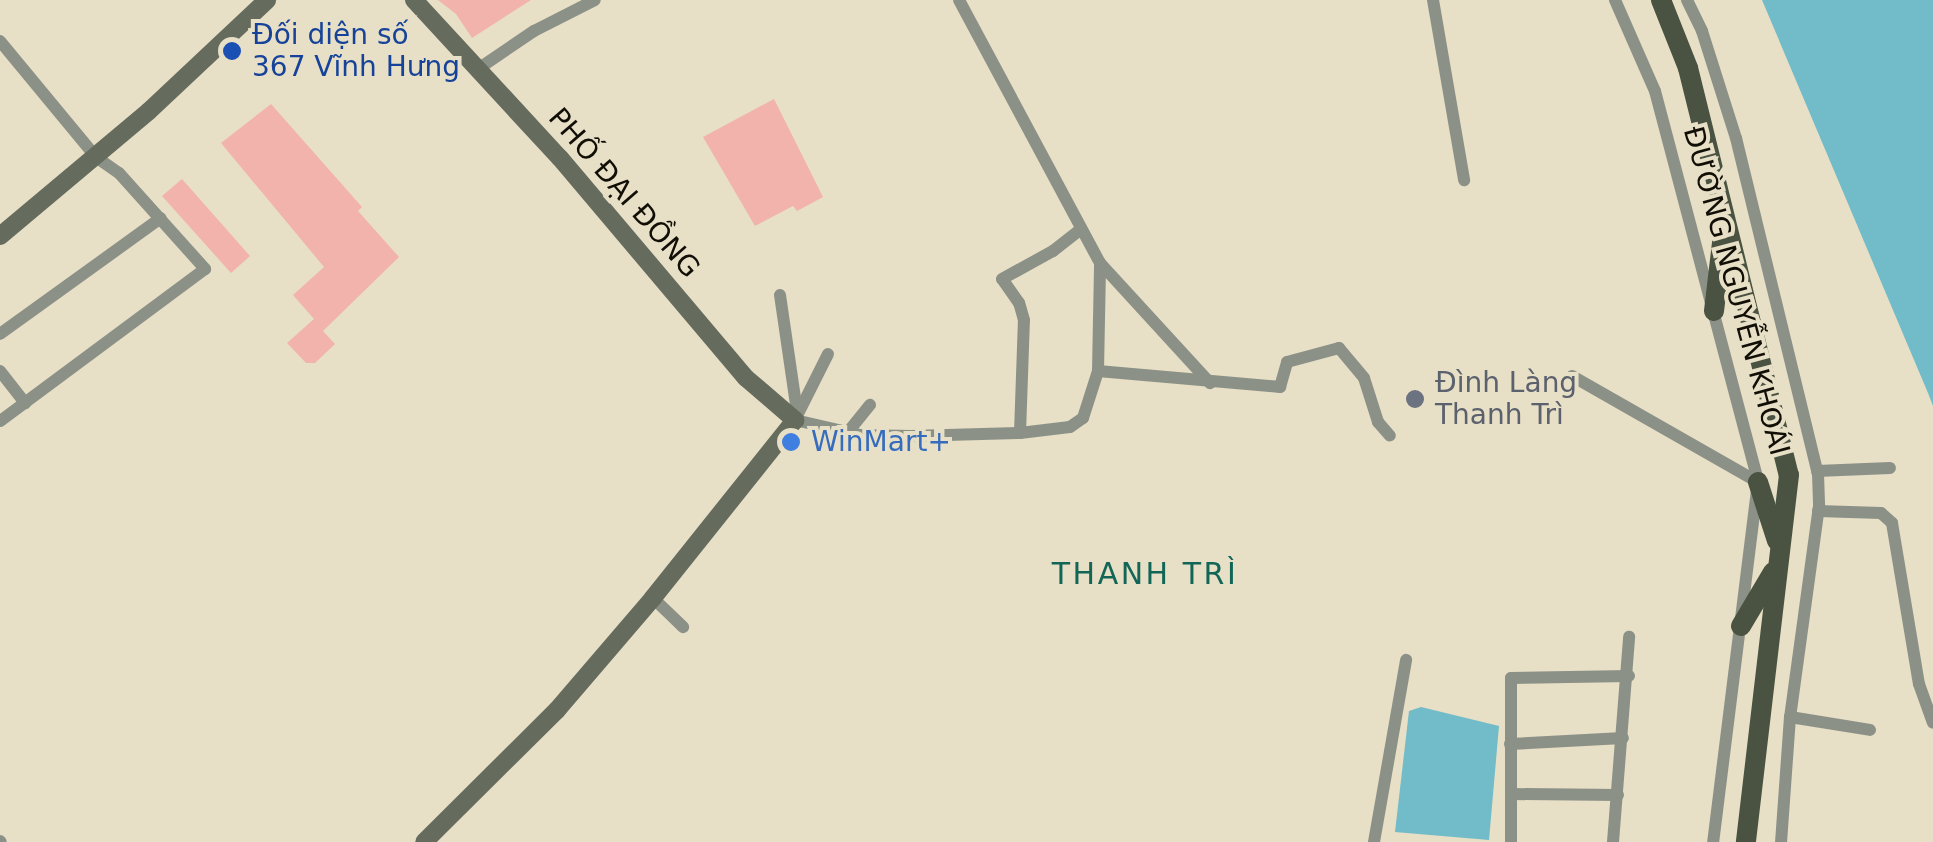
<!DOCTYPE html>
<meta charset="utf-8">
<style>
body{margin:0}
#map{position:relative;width:1933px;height:842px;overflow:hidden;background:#e7dfc6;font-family:"DejaVu Sans",sans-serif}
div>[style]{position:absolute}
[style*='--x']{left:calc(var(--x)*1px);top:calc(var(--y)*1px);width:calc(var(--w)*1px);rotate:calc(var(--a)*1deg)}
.water>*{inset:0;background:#72bbc9}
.building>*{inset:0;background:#f3b3ad}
.street>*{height:12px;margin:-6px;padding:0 6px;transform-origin:6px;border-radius:6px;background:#8c9187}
.secondary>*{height:18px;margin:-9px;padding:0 9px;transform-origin:9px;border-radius:9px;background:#656c5e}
.primary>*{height:20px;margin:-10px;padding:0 10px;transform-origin:10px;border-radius:10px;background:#4a5241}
.dots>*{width:28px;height:28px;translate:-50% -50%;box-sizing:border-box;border:5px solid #e7dfc6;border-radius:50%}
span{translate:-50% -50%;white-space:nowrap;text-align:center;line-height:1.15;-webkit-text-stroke:8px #e7dfc6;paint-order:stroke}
.transit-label{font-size:28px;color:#164399}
.left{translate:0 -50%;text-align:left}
.street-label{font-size:28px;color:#110e06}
.worship-label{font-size:28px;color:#5b616d}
.shop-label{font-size:28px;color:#366cbe}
.neighbourhood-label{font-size:30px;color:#126656;letter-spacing:2.5px}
</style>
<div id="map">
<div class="water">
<div style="clip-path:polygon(1762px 0,1933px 0,1933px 406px,1928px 393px)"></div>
<div style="clip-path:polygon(1421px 707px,1499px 726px,1489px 840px,1395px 832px,1409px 711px)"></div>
</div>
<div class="building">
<div style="clip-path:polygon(438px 0,531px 0,472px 38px,456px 14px)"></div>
<div style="clip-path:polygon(774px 99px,823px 197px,797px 211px,793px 206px,755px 226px,703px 137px)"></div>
<div style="clip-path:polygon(271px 104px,362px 207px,358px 211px,399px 257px,323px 331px,335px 344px,315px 363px,306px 363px,287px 343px,314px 319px,293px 295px,324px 267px,221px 143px)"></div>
<div style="clip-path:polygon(182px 179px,250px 256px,231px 273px,162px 196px)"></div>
</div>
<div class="street">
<div style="--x:1433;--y:0;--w:183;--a:80.2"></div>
<div style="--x:1615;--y:0;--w:99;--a:66.3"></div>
<div style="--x:1655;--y:91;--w:404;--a:75.2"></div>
<div style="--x:1758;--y:482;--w:363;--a:97.1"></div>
<div style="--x:1687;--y:0;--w:34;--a:64"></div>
<div style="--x:1702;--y:31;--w:112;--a:72.4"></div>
<div style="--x:1736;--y:138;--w:346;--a:76.3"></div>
<div style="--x:1818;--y:474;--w:32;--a:88"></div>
<div style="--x:1819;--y:506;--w:213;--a:97.8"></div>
<div style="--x:1790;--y:717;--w:125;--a:94.1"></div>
<div style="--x:0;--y:41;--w:151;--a:50.4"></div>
<div style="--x:96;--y:157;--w:28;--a:35"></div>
<div style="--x:119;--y:173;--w:129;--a:48.1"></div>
<div style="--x:205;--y:269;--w:255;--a:143.4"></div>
<div style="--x:478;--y:69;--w:68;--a:-34.2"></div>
<div style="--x:534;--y:31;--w:68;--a:-26.9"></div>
<div style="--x:1100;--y:263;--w:163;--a:47.5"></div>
<div style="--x:780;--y:295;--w:118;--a:81.7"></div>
<div style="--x:0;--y:334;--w:198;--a:-35.8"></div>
<div style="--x:828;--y:354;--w:74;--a:116.6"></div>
<div style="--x:795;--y:420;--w:67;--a:13"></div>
<div style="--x:860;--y:435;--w:50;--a:1.1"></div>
<div style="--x:910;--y:436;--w:110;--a:-1.6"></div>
<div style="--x:1020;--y:433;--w:50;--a:-6.8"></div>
<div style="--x:1070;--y:427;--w:16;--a:-35"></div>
<div style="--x:1083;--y:418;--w:49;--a:-72.3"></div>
<div style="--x:1098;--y:371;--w:108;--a:-88.9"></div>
<div style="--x:1100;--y:263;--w:298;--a:-118.2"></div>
<div style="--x:0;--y:371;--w:41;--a:52"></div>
<div style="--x:1098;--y:371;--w:183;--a:5"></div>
<div style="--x:1280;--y:387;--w:26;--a:-74"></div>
<div style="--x:1287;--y:362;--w:54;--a:-15.1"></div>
<div style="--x:1339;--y:348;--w:39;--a:50"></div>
<div style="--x:1364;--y:378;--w:46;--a:72.3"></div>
<div style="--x:1378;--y:422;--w:18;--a:49"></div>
<div style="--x:1572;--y:376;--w:214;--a:29.7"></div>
<div style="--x:848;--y:432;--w:35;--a:-51"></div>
<div style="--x:1020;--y:433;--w:113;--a:-88"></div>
<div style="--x:1024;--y:320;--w:18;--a:-106"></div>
<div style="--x:1019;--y:303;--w:29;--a:-125"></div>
<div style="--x:1002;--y:279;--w:58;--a:-28.8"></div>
<div style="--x:1053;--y:251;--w:36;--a:-38"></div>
<div style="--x:1817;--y:471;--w:73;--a:-2.4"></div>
<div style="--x:1818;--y:511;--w:63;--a:1.8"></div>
<div style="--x:1881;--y:513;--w:15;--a:42"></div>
<div style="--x:1892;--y:523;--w:163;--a:80.5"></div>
<div style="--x:1919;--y:684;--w:41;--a:70.3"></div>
<div style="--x:653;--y:598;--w:42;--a:44"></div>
<div style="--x:1790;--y:717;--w:81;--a:9.2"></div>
<div style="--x:1510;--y:744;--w:113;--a:-3"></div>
<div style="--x:1511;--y:794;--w:107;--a:0.5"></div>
<div style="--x:0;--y:841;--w:1;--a:45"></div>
<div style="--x:1374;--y:842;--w:185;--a:-80"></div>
<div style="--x:1511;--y:842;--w:164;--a:-90"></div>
<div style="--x:1511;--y:678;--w:118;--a:-1"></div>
<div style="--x:1613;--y:842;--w:206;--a:-85.5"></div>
</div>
<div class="secondary">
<div style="--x:414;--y:0;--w:215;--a:47.3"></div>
<div style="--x:560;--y:158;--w:288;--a:49.8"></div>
<div style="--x:746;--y:378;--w:65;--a:40.6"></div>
<div style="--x:795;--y:420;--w:228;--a:128.6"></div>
<div style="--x:653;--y:598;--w:148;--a:130.6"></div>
<div style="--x:557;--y:710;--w:187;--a:135.2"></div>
<div style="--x:0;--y:236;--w:194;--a:-40"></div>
<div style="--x:149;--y:111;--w:162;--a:-43.2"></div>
</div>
<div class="primary">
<div style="--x:1661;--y:0;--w:73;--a:68.3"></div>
<div style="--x:1688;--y:68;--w:419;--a:76.1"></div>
<div style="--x:1789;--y:475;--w:370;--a:96.7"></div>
<div style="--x:1714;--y:311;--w:78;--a:-83.3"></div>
<div style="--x:1758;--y:482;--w:62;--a:72.1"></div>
<div style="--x:1741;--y:626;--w:63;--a:-59.3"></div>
</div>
<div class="dots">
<div style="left:232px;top:51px;background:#1a4fb4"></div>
<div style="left:1415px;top:399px;background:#6b7280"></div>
<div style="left:791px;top:442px;background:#3f7fe0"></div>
</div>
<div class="transit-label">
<span class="left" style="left:252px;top:51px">Đối diện số<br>367 Vĩnh Hưng</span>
</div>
<div class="street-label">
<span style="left:624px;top:193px;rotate:49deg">PHỐ ĐẠI ĐỒNG</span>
<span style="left:1736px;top:291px;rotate:75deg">ĐƯỜNG NGUYỄN KHOÁI</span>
</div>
<div class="worship-label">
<span class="left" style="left:1435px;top:399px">Đình Làng<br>Thanh Trì</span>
</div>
<div class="shop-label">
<span class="left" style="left:811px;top:442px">WinMart+</span>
</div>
<div class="neighbourhood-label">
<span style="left:1145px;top:574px">THANH TRÌ</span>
</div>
</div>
